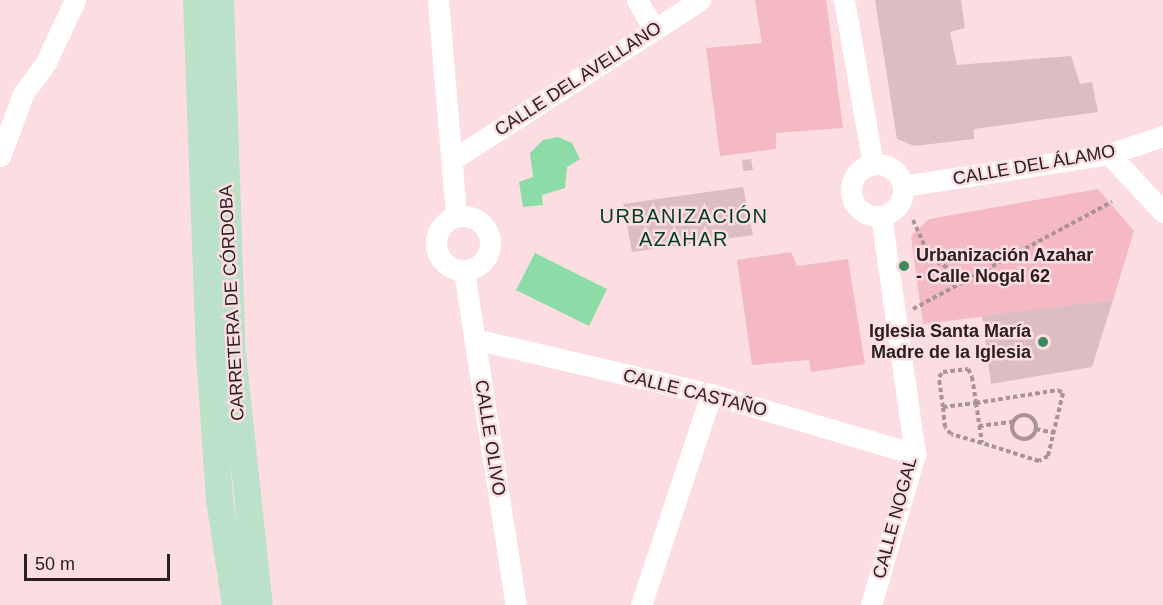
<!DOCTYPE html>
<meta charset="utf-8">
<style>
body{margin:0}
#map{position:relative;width:1163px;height:605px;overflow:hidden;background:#fcdde1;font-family:Arial,sans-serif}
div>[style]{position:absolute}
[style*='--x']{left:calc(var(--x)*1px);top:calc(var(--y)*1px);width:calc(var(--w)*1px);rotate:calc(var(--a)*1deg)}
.green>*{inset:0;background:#f4b9c2}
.water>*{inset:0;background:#8bdca7}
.building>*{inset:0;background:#dcbdc1}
.path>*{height:4px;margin-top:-2px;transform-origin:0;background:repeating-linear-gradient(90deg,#aa9395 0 4.5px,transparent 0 7.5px)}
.path>.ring{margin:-2px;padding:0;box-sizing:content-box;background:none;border:4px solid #aa9395;border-radius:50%}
.minor>*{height:21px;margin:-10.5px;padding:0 10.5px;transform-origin:10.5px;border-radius:10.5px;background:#fff}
.minor>.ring{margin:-10.5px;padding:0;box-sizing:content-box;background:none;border:21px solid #fff;border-radius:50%}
.major>*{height:27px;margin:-13.5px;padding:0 13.5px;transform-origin:13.5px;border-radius:13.5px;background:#bbe2c8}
.dots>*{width:16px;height:16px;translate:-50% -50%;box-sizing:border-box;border:3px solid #fcdde1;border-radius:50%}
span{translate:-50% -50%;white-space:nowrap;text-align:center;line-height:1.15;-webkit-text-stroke:5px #fcdde1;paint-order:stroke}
.street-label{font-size:18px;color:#2b2021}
.poi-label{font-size:18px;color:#2b2021;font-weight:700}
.left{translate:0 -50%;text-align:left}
.right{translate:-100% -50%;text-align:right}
.neighbourhood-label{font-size:20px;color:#003e1f;letter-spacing:1.5px}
.scale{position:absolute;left:24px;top:554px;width:146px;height:27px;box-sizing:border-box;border:3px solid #2b2021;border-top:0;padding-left:8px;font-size:18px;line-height:21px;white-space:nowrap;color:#2b2021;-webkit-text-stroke:4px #fcdde1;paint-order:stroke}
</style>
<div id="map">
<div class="green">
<div style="clip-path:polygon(755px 0,826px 0,843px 128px,776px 133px,776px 149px,720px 156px,706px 48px,762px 43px)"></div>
<div style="clip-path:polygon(1098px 189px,1134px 231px,1113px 300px,923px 324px,911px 236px,929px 219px)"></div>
<div style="clip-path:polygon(791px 252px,797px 266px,848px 259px,865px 364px,811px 372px,809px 360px,752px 365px,737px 260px)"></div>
</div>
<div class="water">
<div style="clip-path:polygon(558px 137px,572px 143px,580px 159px,567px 167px,565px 188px,542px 195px,543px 205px,523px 207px,519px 182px,533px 177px,530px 153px,543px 140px)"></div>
<div style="clip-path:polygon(535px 253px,607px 289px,589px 326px,516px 290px)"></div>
</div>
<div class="building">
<div style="clip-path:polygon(875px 0,961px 0,965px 28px,950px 32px,957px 65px,1071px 56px,1080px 84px,1092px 82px,1098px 112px,974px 129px,974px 139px,914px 146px,897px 139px)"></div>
<div style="clip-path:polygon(751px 159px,753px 170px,743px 171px,742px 160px)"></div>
<div style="clip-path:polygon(743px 187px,753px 235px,632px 252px,623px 204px)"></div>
<div style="clip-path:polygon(1113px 300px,1092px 367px,991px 384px,982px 316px)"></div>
</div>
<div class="path">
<div style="--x:913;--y:220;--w:42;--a:65.9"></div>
<div style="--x:930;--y:258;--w:43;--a:28.9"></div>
<div style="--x:913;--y:309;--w:226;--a:-28.3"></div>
<div style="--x:943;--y:407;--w:33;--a:-7"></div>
<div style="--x:976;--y:403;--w:83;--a:-9"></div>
<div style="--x:1058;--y:390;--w:6;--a:31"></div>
<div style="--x:1063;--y:393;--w:65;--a:103.4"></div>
<div style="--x:1048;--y:456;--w:10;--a:151"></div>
<div style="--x:1039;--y:461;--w:60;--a:-162.5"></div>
<div style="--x:982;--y:443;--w:32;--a:-164"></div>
<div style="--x:951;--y:434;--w:9;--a:-131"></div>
<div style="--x:945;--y:427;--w:20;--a:-96"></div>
<div style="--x:943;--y:407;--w:30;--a:-98"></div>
<div style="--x:939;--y:377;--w:6;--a:-51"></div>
<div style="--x:943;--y:372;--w:25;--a:-7"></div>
<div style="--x:968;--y:369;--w:9;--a:63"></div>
<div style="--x:972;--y:377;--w:26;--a:81"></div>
<div style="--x:976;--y:403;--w:40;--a:81.5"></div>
<div class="ring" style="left:1012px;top:415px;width:20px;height:20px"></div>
<div style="--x:979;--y:426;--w:34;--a:-7"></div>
<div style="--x:1036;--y:429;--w:19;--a:12"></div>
</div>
<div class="minor">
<div style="--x:438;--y:0;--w:217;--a:85.2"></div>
<div style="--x:637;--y:0;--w:34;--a:60"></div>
<div style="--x:844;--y:0;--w:167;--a:80"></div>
<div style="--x:1109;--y:154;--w:79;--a:47"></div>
<div style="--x:0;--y:156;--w:66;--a:-69.6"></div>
<div style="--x:23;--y:94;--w:37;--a:-54"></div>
<div style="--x:45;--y:64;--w:71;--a:-64.9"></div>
<div style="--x:455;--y:158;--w:292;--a:-32.8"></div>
<div class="ring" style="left:851px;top:164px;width:31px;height:31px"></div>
<div style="--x:903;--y:186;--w:208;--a:-8.8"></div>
<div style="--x:1109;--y:154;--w:57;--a:-18.4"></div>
<div class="ring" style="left:436px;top:216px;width:33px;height:33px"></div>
<div style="--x:464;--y:271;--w:338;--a:81.2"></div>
<div style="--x:474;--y:339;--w:243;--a:13.1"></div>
<div style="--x:711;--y:394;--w:213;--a:16.4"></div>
<div style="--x:641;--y:605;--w:222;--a:-71.6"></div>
<div style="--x:871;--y:605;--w:157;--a:-73.8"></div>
<div style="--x:915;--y:454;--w:240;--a:-98.1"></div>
</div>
<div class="major">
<div style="--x:196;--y:0;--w:353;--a:87.9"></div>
<div style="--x:209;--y:353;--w:146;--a:86.1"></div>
<div style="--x:219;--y:499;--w:107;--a:81.4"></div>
<div style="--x:220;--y:0;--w:354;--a:88.1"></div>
<div style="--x:232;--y:354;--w:252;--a:83.9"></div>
</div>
<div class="dots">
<div style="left:904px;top:266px;background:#3b8b5c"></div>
<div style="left:1043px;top:342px;background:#3b8b5c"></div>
</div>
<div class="street-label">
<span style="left:578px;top:79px;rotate:-33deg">CALLE DEL AVELLANO</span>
<span style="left:1034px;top:165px;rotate:-10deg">CALLE DEL ÁLAMO</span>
<span style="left:232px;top:303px;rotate:-93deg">CARRETERA DE CÓRDOBA</span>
<span style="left:695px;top:393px;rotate:14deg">CALLE CASTAÑO</span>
<span style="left:490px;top:438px;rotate:81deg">CALLE OLIVO</span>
<span style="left:895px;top:518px;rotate:-75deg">CALLE NOGAL</span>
</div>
<div class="poi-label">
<span class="left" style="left:916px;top:266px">Urbanización Azahar<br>- Calle Nogal 62</span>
<span class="right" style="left:1031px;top:342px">Iglesia Santa María<br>Madre de la Iglesia</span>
</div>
<div class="neighbourhood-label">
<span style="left:684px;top:228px">URBANIZACIÓN<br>AZAHAR</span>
</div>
<div class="scale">50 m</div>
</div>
